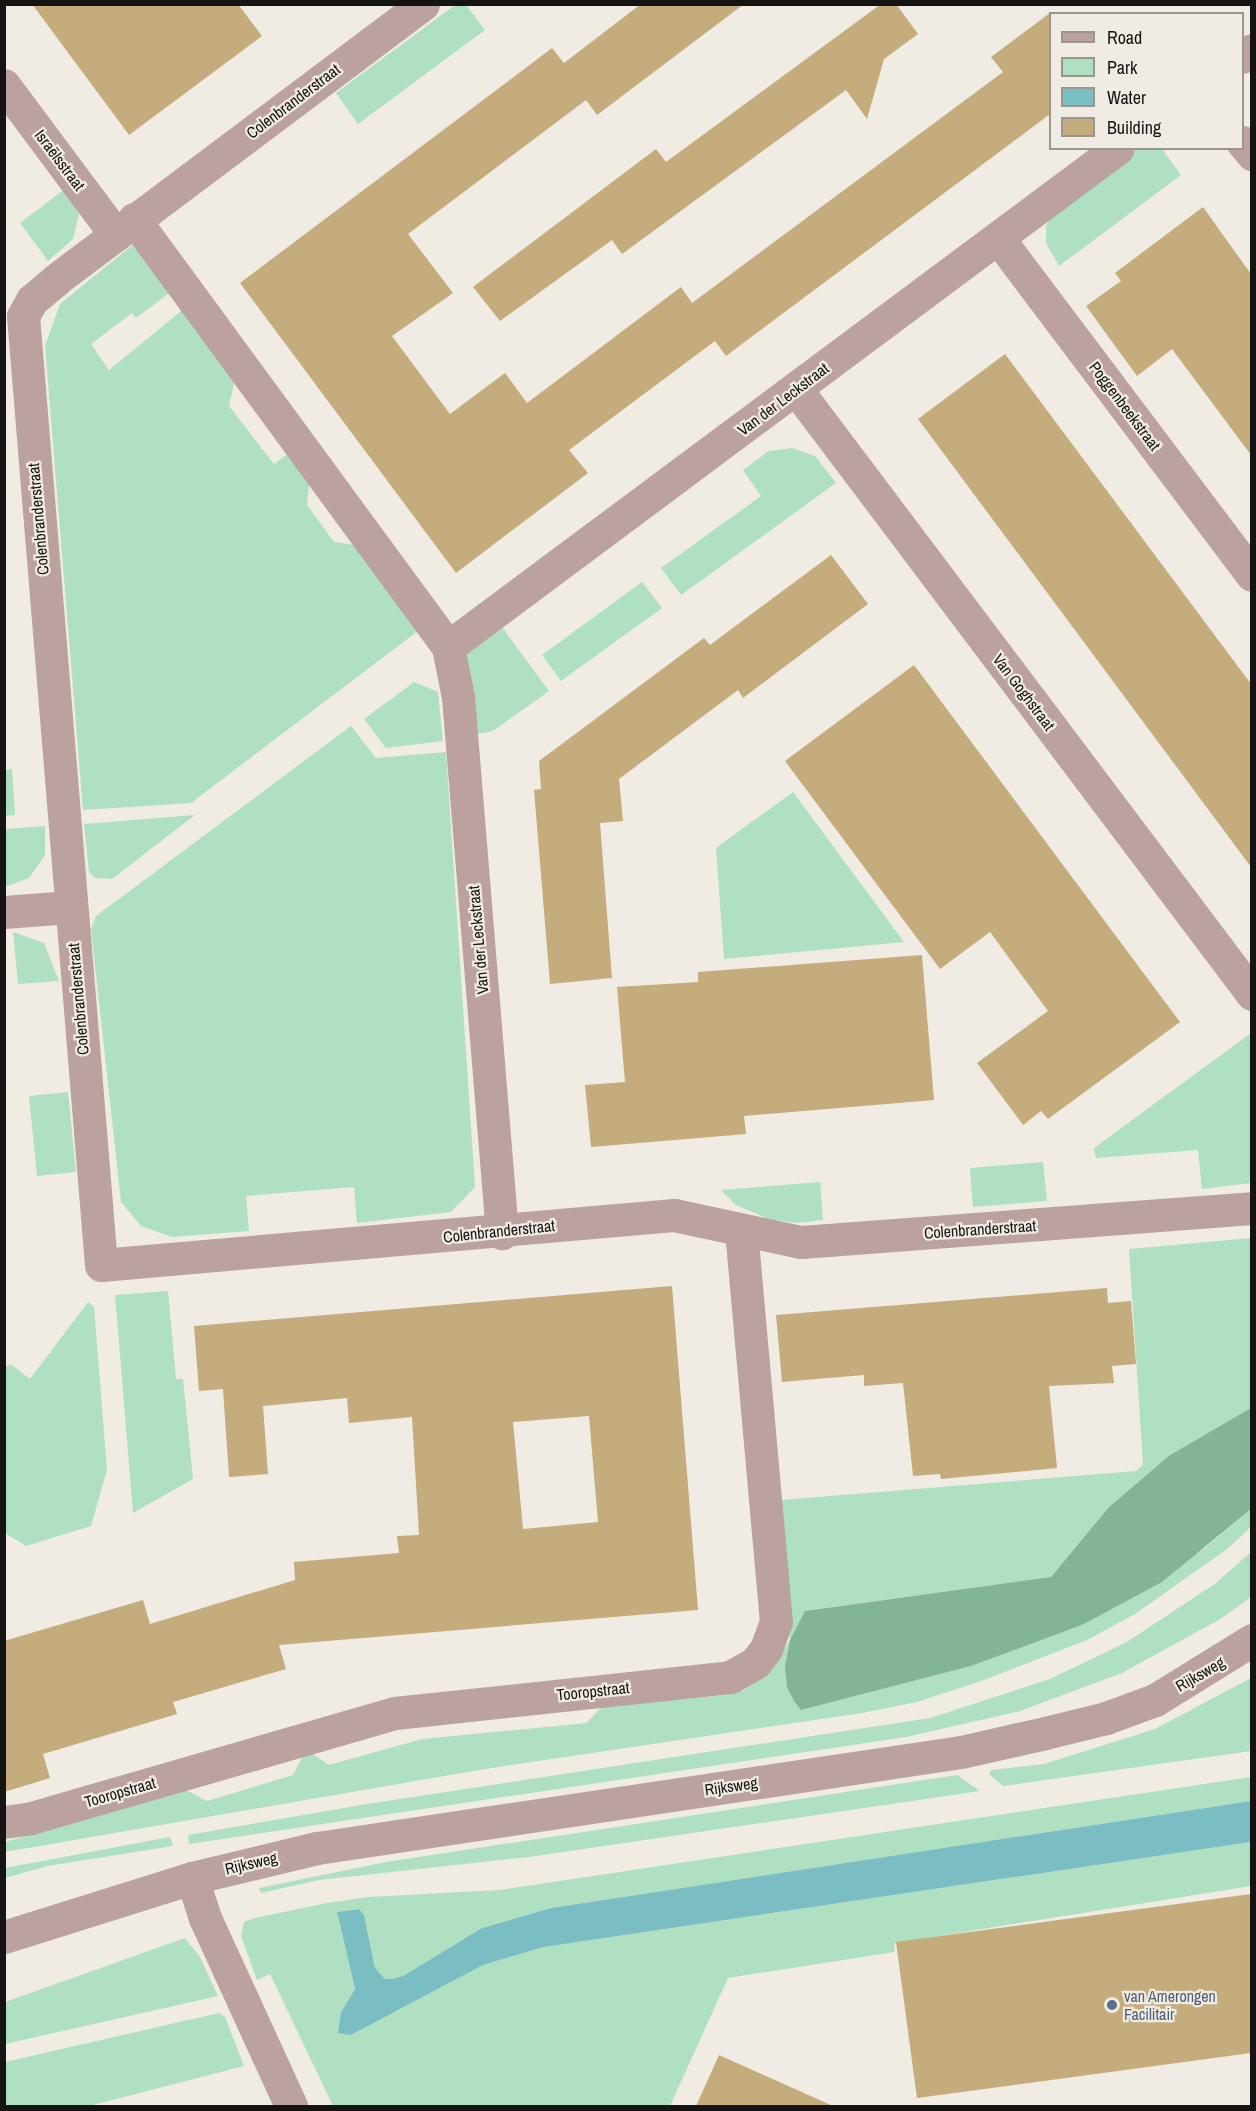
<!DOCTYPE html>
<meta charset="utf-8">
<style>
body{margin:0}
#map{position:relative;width:1256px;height:2111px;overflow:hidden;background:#f0ece3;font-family:"Archivo Narrow",sans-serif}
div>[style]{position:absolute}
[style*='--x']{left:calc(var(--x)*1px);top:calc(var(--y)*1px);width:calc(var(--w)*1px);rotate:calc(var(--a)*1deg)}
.green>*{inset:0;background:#afe0c2}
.forest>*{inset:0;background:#82b496}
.water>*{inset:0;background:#7abec3}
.building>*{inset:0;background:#c4ac7d}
.minor>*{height:33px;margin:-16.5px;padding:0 16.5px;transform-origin:16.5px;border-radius:16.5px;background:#bba19f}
.tertiary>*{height:33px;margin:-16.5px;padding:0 16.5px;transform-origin:16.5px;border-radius:16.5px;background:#bba19f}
.dots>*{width:16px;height:16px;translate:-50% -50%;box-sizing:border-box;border:3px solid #f0ece3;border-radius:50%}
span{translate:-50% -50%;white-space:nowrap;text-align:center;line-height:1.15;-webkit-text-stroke:4.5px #f0ece3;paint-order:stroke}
.street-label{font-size:16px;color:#161412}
.service-label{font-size:16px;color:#4e5e75}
.left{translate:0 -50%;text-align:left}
.frame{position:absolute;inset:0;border:6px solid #161412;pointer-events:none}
.legend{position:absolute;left:1049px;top:12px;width:195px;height:138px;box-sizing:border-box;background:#f0ece3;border:2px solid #99968f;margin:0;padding:8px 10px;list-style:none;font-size:18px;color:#161412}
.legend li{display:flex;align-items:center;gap:12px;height:30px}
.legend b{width:30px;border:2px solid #99968f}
</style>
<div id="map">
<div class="green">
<div style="clip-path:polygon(455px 5px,466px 5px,485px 30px,358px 124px,336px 93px)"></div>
<div style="clip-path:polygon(1137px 149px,1162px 149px,1181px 175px,1059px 266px,1046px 243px,1046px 226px,1055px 209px)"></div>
<div style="clip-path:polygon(65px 189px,79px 213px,73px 239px,48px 261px,20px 223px)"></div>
<div style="clip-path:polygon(135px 243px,172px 291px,136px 318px,132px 313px,91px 344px,109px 370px,185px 308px,235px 379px,229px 406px,274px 464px,292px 451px,310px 475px,307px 505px,334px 542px,362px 546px,423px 627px,191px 803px,83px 810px,45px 346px,60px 304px)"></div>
<div style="clip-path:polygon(792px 448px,815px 456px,836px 483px,681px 595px,661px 568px,761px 496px,743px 470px,769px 451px)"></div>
<div style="clip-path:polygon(642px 582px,662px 608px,561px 681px,542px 655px)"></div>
<div style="clip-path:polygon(499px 623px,549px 691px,493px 731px,468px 736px,463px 666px,469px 645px)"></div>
<div style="clip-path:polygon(414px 682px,438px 692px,443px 741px,386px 748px,364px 719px)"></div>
<div style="clip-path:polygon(351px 726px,376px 758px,446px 752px,475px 1187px,451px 1212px,357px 1223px,354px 1187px,246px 1196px,249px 1231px,172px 1237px,141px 1226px,121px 1202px,91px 929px,96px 916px)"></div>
<div style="clip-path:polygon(12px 769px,15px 815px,5px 816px,5px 770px)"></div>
<div style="clip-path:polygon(793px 792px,904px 942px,724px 959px,716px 848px)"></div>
<div style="clip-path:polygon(195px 815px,112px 879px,95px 878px,89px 872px,84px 824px)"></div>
<div style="clip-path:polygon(45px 826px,45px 855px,29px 878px,5px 887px,5px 829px)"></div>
<div style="clip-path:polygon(13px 932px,44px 943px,59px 981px,18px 984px)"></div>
<div style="clip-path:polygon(1251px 1033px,1251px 1183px,1202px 1189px,1198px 1150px,1096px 1158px,1094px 1148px)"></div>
<div style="clip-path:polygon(68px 1092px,76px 1172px,37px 1176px,29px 1096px)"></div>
<div style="clip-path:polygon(1043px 1162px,1047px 1201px,973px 1207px,970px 1168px)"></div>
<div style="clip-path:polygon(820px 1182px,823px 1220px,797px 1223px,769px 1219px,736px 1205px,721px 1190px)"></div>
<div style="clip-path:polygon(1251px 1238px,1251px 1408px,1170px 1455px,1109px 1507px,1051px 1577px,805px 1611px,801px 1710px,971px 1666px,1082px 1625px,1205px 1548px,1251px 1509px,1251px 1527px,1227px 1549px,1135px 1614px,1087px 1640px,984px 1680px,917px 1702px,862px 1713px,485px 1769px,5px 1852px,5px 1842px,184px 1789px,207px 1801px,293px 1775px,304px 1754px,310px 1752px,329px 1765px,422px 1739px,587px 1723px,602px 1706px,727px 1695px,745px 1688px,769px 1672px,790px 1640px,781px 1500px,1136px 1471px,1143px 1465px,1129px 1249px)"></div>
<div style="clip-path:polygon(168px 1291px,176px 1379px,183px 1379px,193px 1479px,133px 1513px,115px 1295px)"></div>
<div style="clip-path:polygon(88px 1302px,94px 1307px,107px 1470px,91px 1526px,26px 1546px,5px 1533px,5px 1366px,12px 1365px,30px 1379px)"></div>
<div style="clip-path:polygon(1251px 1552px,1251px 1597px,1222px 1618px,1122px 1673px,1020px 1711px,906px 1737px,189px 1844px,188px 1835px,367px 1804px,930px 1718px,1050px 1679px,1127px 1642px,1216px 1583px)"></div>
<div style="clip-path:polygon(1251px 1678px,1251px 1751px,1003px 1786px,989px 1774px,991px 1770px,1044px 1764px,1155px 1729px)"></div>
<div style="clip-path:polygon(957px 1775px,980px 1791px,529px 1857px,319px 1880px,261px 1893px,259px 1888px,386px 1862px)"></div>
<div style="clip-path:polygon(1251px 1777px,1251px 1801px,551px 1908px,482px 1928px,403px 1976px,391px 1979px,385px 1979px,375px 1968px,364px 1915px,359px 1909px,337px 1912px,355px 1989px,341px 2012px,351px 2035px,483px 1965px,544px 1947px,1251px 1842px,1251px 1886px,895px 1943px,894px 1952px,728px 1978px,670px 2106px,333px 2106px,270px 1974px,257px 1980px,241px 1936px,244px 1922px,251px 1919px,327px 1903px,368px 1897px,500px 1890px)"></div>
<div style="clip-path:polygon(170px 1837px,173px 1846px,48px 1866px,5px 1878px,5px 1868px)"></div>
<div style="clip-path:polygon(185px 1938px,200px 1957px,218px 1996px,5px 2044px,5px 2002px)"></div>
<div style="clip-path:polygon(219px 2013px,225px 2017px,244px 2066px,89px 2106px,5px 2106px,5px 2062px)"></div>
</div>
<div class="forest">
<div style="clip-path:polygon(1251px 1408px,1251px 1509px,1162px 1582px,1082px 1625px,971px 1666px,801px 1710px,794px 1701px,787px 1687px,785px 1667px,790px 1640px,805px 1611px,1051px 1577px,1109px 1507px,1170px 1455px)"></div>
</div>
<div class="water">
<div style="clip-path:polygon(1251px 1801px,1251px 1842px,544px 1947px,483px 1965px,351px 2035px,338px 2033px,341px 2012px,355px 1989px,337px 1912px,359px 1909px,364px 1915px,375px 1968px,385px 1979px,391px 1979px,403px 1976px,482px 1928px,551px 1908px)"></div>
</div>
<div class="building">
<div style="clip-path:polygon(32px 4px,238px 4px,262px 36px,129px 135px)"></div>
<div style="clip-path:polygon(641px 4px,744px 4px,597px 115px,586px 100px,408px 234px,453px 293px,392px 336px,450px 414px,505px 373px,527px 403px,681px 287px,692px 303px,1003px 72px,991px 57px,1050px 13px,1050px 114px,726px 356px,715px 341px,569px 450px,588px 473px,456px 573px,240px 283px,552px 48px,564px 63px)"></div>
<div style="clip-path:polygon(881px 4px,896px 4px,918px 34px,884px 59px,867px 119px,846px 90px,622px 254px,612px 240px,500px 321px,473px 287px,656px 149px,666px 162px)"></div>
<div style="clip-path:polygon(1203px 207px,1251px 274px,1251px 455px,1172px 349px,1137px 376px,1086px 306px,1121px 281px,1115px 273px)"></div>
<div style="clip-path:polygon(1005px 354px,1251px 684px,1251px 867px,918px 419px)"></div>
<div style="clip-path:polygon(831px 555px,868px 604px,743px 698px,738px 690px,619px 779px,623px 821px,600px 823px,612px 978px,550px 984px,534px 790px,541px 789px,539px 761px,704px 638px,710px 645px)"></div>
<div style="clip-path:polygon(914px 665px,1180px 1022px,1048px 1119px,1041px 1111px,1023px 1125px,977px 1063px,1048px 1011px,990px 932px,940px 969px,785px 761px)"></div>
<div style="clip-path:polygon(922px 955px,934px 1100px,744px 1116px,746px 1134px,591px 1147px,585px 1085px,625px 1082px,617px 987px,698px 982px,698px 972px)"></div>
<div style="clip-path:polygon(evenodd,672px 1286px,698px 1610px,279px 1645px,286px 1669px,173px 1702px,177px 1714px,43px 1754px,50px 1778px,4px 1792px,4px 1641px,143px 1600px,150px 1624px,295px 1580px,294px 1562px,399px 1553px,397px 1536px,419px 1535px,412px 1417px,349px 1423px,347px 1398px,263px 1406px,268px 1474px,229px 1477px,223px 1389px,199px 1391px,194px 1326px,672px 1286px,589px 1416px,598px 1522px,523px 1529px,513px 1422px,589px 1416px)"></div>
<div style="clip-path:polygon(1107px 1288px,1108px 1303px,1131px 1301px,1136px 1364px,1112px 1366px,1114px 1383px,1049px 1386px,1057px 1468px,941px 1479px,940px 1474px,913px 1476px,903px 1383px,864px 1386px,864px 1375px,782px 1382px,776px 1315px)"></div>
<div style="clip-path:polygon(1251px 1894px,1251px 2053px,917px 2098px,896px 1942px)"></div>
<div style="clip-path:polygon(719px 2055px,833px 2106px,696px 2106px)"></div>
</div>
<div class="minor">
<div style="--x:423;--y:4;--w:459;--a:143.1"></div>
<div style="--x:56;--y:280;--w:31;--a:140"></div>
<div style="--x:32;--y:300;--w:18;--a:119"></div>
<div style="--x:23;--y:316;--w:952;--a:85.3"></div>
<div style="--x:101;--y:1265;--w:575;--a:-4.99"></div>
<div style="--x:674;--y:1215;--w:130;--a:12"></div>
<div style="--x:801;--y:1242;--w:452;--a:-4.3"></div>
<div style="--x:1242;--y:57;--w:12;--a:-35"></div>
<div style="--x:4;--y:85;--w:187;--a:53.3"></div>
<div style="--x:1242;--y:142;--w:16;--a:50"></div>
<div style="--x:134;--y:219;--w:531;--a:53.73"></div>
<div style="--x:448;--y:647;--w:835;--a:-36.68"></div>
<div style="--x:998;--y:238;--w:422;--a:53"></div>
<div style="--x:796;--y:389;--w:758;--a:52.99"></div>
<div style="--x:448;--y:647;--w:51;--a:78.7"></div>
<div style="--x:458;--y:697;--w:538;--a:85.31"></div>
<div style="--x:4;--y:912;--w:66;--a:-4.3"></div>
<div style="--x:4;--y:1822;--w:27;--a:-8"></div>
<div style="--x:31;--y:1818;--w:379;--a:-16.1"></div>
<div style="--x:395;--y:1713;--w:337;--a:-6.1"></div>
<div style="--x:730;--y:1677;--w:29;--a:-29"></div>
<div style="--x:755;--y:1663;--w:18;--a:-52"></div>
<div style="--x:766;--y:1649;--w:29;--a:-70"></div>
<div style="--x:776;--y:1622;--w:392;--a:-95.1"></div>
<div style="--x:192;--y:1878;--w:42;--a:72"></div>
<div style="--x:205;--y:1918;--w:207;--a:65.4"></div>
</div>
<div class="tertiary">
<div style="--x:4;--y:1937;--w:197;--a:-17.4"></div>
<div style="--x:192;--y:1878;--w:129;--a:-13.5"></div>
<div style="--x:317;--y:1848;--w:651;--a:-8.48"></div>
<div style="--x:961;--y:1752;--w:86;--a:-12.7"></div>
<div style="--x:1045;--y:1733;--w:63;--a:-13.8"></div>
<div style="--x:1106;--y:1718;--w:52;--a:-20.2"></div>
<div style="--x:1155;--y:1700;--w:114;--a:-31.7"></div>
</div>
<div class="dots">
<div style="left:1112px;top:2005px;background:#5c6f8a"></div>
</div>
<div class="street-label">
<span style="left:293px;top:101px;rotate:-37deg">Colenbranderstraat</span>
<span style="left:60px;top:160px;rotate:53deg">Israëlsstraat</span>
<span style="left:783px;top:399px;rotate:-37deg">Van der Leckstraat</span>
<span style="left:1125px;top:406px;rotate:53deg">Poggenbeekstraat</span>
<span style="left:38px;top:519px;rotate:-95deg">Colenbranderstraat</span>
<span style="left:1024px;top:692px;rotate:53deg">Van Goghstraat</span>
<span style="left:478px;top:940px;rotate:-95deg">Van der Leckstraat</span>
<span style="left:78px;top:999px;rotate:-95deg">Colenbranderstraat</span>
<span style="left:980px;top:1229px;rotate:-4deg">Colenbranderstraat</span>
<span style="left:499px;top:1231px;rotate:-6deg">Colenbranderstraat</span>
<span style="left:1200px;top:1674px;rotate:-30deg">Rijksweg</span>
<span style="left:593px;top:1691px;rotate:-6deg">Tooropstraat</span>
<span style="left:731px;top:1786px;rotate:-8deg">Rijksweg</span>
<span style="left:120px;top:1792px;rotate:-16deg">Tooropstraat</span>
<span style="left:251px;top:1863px;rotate:-13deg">Rijksweg</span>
</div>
<div class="service-label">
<span class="left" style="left:1124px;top:2005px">van Amerongen<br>Facilitair</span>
</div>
<div class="frame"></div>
<ul class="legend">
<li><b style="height:8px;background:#bba19f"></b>Road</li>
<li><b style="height:16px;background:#afe0c2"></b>Park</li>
<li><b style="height:16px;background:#7abec3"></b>Water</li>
<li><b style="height:16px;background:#c4ac7d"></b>Building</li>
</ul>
</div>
